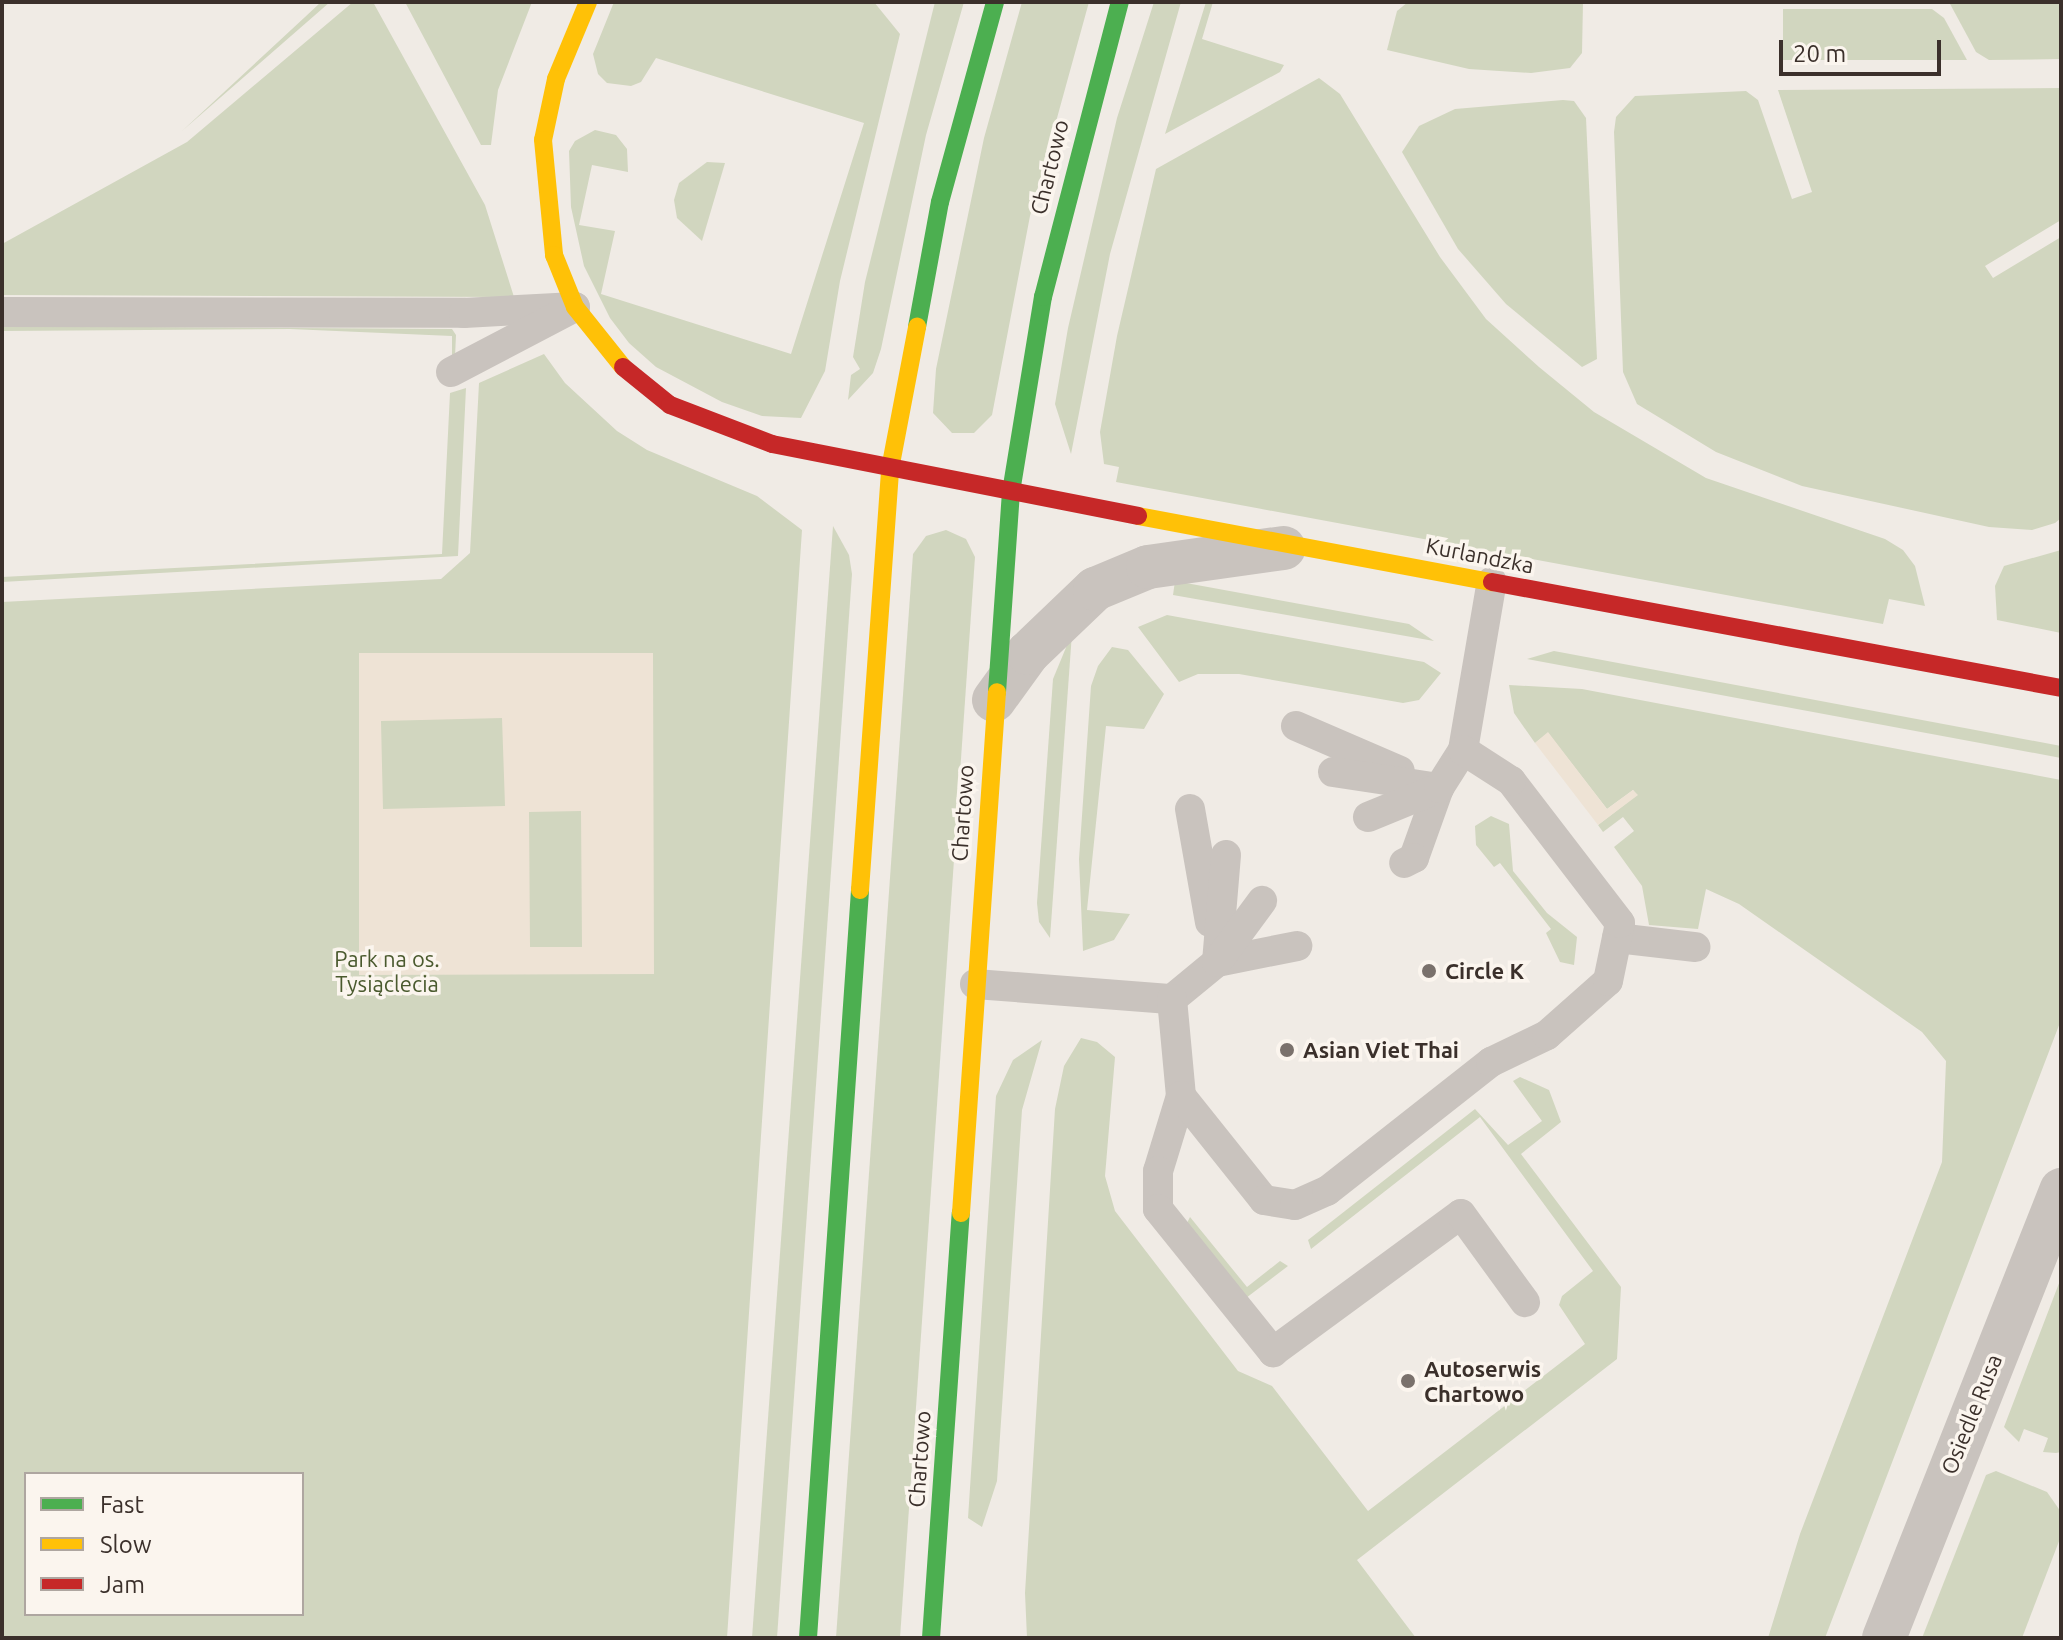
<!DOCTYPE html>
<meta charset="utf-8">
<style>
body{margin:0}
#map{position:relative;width:2063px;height:1640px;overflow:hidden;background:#f0ebe5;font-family:Ubuntu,sans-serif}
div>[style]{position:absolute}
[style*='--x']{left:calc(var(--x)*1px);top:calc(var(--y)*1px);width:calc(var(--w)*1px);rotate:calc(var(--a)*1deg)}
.green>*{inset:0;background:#d1d6bf}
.plaza>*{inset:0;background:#eee3d5}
.lane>*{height:30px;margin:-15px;padding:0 15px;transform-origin:15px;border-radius:15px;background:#c9c3be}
.street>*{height:44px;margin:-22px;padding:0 22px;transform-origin:22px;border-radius:22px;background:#c9c3be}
.fast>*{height:18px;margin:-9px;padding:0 9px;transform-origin:9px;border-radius:9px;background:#4caf50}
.slow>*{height:18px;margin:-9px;padding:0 9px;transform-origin:9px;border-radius:9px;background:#ffc107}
.jam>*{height:18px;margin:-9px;padding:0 9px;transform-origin:9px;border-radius:9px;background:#c62828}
.dots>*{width:22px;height:22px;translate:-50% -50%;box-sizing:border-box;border:4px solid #fbf5ee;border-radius:50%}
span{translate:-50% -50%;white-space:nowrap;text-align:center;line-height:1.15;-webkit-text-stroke:7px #fbf5ee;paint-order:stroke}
.street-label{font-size:22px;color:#3b302b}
.park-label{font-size:22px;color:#4a5a2e}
.poi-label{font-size:22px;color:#3b302b;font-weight:700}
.left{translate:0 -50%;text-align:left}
.frame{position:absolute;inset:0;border:4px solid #3b302b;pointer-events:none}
.legend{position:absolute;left:24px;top:1472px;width:280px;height:144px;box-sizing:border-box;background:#fbf5ee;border:2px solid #aea6a0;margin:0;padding:10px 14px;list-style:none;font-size:24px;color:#3b302b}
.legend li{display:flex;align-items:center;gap:16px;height:40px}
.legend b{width:40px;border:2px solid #aea6a0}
.scale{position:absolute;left:1779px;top:40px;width:162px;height:36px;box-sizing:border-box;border:4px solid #3b302b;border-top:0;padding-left:10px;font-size:24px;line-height:28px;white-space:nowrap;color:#3b302b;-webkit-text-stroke:6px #fbf5ee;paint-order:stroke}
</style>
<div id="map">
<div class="green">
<div style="clip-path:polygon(321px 2px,330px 2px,182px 131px,305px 17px)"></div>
<div style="clip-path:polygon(353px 2px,373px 2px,485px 205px,514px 297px,2px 295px,2px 244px,187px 142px)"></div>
<div style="clip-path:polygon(405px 2px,532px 2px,498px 90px,491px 145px,481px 145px)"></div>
<div style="clip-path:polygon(614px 2px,874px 2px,900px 34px,840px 281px,825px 371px,801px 418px,762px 416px,722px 402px,656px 367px,629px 343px,610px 318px,584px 266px,571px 207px,569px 151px,575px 141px,595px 130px,616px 135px,627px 149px,628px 172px,592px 165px,579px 225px,615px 231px,601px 294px,791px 354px,864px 123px,656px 58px,641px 82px,631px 86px,607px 83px,598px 74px,593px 54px)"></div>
<div style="clip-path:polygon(935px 2px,964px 2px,926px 135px,881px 349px,873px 373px,848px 400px,851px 375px,860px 369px,853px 357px,865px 282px)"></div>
<div style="clip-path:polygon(1022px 2px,1089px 2px,1030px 216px,992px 415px,974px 433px,952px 433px,933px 413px,936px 369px,984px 138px)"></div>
<div style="clip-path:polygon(1154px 2px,1181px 2px,1110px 254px,1071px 454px,1055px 404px,1068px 328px,1117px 118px)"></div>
<div style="clip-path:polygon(1206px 2px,1213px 2px,1202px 39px,1284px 65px,1280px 72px,1165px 134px)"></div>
<div style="clip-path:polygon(1408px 2px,1583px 2px,1582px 53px,1570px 68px,1531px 73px,1469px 69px,1387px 50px,1397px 11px)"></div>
<div style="clip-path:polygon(1949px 2px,2061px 2px,2061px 59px,1989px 60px,1976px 52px)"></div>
<div style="clip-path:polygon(1783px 9px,1932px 9px,1944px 18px,1967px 60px,1783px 60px)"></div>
<div style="clip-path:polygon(1319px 78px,1340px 94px,1440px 257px,1486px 319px,1539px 367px,1594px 412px,1706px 478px,1885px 539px,1903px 550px,1915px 566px,1925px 606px,1889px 599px,1883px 624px,1116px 482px,1119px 467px,1104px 464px,1100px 432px,1117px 336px,1156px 169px)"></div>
<div style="clip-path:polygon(2061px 88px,2061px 220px,1985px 266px,1993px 278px,2061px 237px,2061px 518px,2055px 523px,2032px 530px,1989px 527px,1802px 486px,1716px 452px,1637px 404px,1623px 372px,1614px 132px,1616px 117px,1635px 96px,1746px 91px,1758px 100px,1792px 199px,1812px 192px,1778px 90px)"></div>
<div style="clip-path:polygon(1563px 100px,1574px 101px,1586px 118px,1597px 359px,1582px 367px,1506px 304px,1458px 249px,1402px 152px,1419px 126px,1455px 109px)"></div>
<div style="clip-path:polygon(707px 162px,725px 163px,702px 241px,677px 218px,674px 200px,679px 183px)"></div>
<div style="clip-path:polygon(2px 326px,452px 329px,456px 335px,455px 357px,452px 360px,452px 336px,290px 329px,2px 331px)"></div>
<div style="clip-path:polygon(evenodd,544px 354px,565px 383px,617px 431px,647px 450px,757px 496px,802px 530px,727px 1638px,2px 1638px,2px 602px,441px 579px,470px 553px,479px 383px,544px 354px,26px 1474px,302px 1474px,302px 1614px,26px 1614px,26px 1474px)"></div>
<div style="clip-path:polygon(466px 388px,458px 556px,2px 582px,2px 577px,442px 554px,450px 393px)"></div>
<div style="clip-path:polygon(833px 526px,849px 555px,852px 574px,777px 1638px,752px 1638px)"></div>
<div style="clip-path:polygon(946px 530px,966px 539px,975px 557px,900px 1638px,836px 1638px,913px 554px,926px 536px)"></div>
<div style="clip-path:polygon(2061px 550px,2061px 633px,1997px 620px,1995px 586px,2004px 566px)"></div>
<div style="clip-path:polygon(1175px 581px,1409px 624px,1434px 641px,1173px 595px)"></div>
<div style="clip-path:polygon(1167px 615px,1424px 662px,1441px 673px,1419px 700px,1403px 703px,1239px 674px,1198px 674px,1179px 682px,1138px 627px)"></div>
<div style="clip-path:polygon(1072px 633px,1050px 938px,1039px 922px,1037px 903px,1053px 679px)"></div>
<div style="clip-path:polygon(1112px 647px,1128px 650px,1164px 694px,1144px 729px,1106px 726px,1087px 910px,1130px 914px,1114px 940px,1083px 951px,1079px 859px,1091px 686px,1098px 666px)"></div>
<div style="clip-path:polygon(1554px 651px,2061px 746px,2061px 758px,1527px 659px)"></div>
<div style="clip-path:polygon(1509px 685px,1582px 689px,2061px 780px,2061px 1020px,1825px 1638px,1768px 1638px,1800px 1534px,1942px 1162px,1946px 1061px,1922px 1032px,1739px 904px,1706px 889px,1698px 929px,1649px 925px,1642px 886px,1614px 847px,1634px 831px,1623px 817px,1603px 832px,1598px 825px,1637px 795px,1633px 790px,1607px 809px,1548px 733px,1535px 743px,1514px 713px)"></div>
<div style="clip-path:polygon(1491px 816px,1509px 824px,1513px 871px,1547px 913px,1577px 937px,1574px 965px,1560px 962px,1546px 933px,1551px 929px,1500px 863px,1494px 867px,1476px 845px,1475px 826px)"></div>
<div style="clip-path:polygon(1081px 1038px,1097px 1042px,1115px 1057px,1105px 1176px,1115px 1211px,1238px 1371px,1272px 1386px,1368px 1511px,1585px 1344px,1559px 1305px,1562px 1296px,1593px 1271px,1480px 1117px,1311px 1249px,1308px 1240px,1475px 1109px,1508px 1145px,1542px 1121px,1513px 1081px,1520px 1077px,1549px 1090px,1561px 1122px,1521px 1154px,1621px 1287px,1617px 1359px,1357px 1560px,1416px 1638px,1027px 1638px,1025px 1593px,1055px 1109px,1064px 1066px)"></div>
<div style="clip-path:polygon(1042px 1040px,1022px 1110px,997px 1481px,982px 1527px,968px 1518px,996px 1096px,1013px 1060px)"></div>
<div style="clip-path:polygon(1190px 1217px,1247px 1287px,1280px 1261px,1288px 1266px,1246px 1298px,1187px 1223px)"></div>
<div style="clip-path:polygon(2061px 1278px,2061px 1452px,2056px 1453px,2043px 1452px,2048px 1438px,2024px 1429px,2019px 1442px,2004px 1427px)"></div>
<div style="clip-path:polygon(1996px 1471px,2047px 1492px,2061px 1512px,2061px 1536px,2022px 1638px,1922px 1638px,1986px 1475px)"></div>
</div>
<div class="plaza">
<div style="clip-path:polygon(evenodd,359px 653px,653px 653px,654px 974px,359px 975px,359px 653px,502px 718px,505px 806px,383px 809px,381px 721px,502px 718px,359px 653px,581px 811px,582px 947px,530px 947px,529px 812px,581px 811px)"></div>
<div style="clip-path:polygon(1548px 732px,1607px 809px,1633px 790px,1638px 795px,1598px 825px,1535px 743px)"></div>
</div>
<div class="lane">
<div style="--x:2;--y:312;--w:462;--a:0.1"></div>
<div style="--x:464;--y:313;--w:111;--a:-3.1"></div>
<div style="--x:575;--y:307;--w:140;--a:152.3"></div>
<div style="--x:1296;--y:726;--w:113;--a:23.4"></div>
<div style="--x:1333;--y:772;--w:107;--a:8.6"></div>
<div style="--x:1439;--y:788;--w:74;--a:109.7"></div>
<div style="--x:1414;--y:858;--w:11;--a:153"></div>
<div style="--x:1190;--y:809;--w:115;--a:80"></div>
<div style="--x:1368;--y:817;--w:77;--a:-22.2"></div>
<div style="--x:1439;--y:788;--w:45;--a:-57.7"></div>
<div style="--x:1463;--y:750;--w:171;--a:-80.3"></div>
<div style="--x:1226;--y:855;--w:107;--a:94.8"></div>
<div style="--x:1217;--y:962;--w:82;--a:-11.3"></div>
<div style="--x:1617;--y:938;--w:79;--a:6.6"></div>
<div style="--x:975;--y:984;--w:198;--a:4.4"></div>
<div style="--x:1172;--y:999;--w:58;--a:-39.4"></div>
<div style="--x:1217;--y:962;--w:76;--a:-53.6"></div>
<div style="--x:1172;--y:999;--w:97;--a:84.7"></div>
<div style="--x:1181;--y:1096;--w:78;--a:107"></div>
<div style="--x:1158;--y:1171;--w:38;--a:90"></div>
<div style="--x:1158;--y:1209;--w:184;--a:51.2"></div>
<div style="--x:1273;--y:1352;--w:233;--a:-36.3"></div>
<div style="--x:1461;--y:1214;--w:109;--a:54"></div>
<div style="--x:1181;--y:1096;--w:133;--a:51.4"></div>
<div style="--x:1264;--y:1200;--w:31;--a:9"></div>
<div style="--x:1295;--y:1205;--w:35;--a:-24"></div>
<div style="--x:1327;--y:1191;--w:209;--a:-38.2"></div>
<div style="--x:1491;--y:1062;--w:62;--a:-25.7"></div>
<div style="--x:1547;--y:1035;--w:81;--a:-41.5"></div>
<div style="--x:1608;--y:981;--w:59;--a:-78.3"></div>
<div style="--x:1620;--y:923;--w:179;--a:-127.5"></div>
<div style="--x:1511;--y:781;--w:57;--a:-147.1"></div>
</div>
<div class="street">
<div style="--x:994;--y:700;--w:58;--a:-54.1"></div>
<div style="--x:1028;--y:653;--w:93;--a:-43.7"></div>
<div style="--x:1095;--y:589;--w:57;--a:-22.5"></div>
<div style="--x:1148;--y:567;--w:137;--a:-8"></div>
<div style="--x:1884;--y:1638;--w:482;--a:-68.4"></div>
</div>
<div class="fast">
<div style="--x:917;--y:327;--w:127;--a:-79.6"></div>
<div style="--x:940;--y:202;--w:207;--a:-74.6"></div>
<div style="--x:997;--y:692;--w:200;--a:-86"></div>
<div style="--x:1011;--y:492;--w:198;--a:-80.7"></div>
<div style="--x:1043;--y:297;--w:305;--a:-75.4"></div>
<div style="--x:808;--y:1638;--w:750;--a:-86.02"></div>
<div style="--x:931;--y:1638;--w:426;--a:-86"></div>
</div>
<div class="slow">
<div style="--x:588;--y:2;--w:83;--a:112.6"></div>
<div style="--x:556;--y:79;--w:62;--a:102"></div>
<div style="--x:543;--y:140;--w:116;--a:84.5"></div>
<div style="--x:554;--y:255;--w:56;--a:68"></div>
<div style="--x:575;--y:307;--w:77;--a:51.3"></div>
<div style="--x:1138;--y:516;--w:360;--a:10.6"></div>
<div style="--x:860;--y:890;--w:422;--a:-85.9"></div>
<div style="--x:890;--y:469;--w:145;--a:-79.2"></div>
<div style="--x:961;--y:1213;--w:522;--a:-86.05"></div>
</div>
<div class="jam">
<div style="--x:623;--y:367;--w:60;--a:39"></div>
<div style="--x:670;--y:405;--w:109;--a:20.9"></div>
<div style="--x:772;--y:444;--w:373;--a:11.1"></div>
<div style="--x:1492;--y:582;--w:579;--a:10.55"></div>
</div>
<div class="dots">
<div style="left:1429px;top:971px;background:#7a716c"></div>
<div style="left:1287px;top:1050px;background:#7a716c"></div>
<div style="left:1408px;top:1381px;background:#7a716c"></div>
</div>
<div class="street-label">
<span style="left:1049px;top:167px;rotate:-76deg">Chartowo</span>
<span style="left:1480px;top:555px;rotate:11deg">Kurlandzka</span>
<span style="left:962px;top:813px;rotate:-86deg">Chartowo</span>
<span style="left:1971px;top:1414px;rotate:-68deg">Osiedle Rusa</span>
<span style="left:919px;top:1459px;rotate:-86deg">Chartowo</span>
</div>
<div class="park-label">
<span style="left:387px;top:971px">Park na os.<br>Tysiąclecia</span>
</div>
<div class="poi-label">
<span class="left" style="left:1445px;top:971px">Circle K</span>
<span class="left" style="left:1303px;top:1050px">Asian Viet Thai</span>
<span class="left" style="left:1424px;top:1381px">Autoserwis<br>Chartowo</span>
</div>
<div class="frame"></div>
<ul class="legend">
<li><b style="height:10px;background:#4caf50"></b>Fast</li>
<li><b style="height:10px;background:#ffc107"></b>Slow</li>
<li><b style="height:10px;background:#c62828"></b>Jam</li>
</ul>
<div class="scale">20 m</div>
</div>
